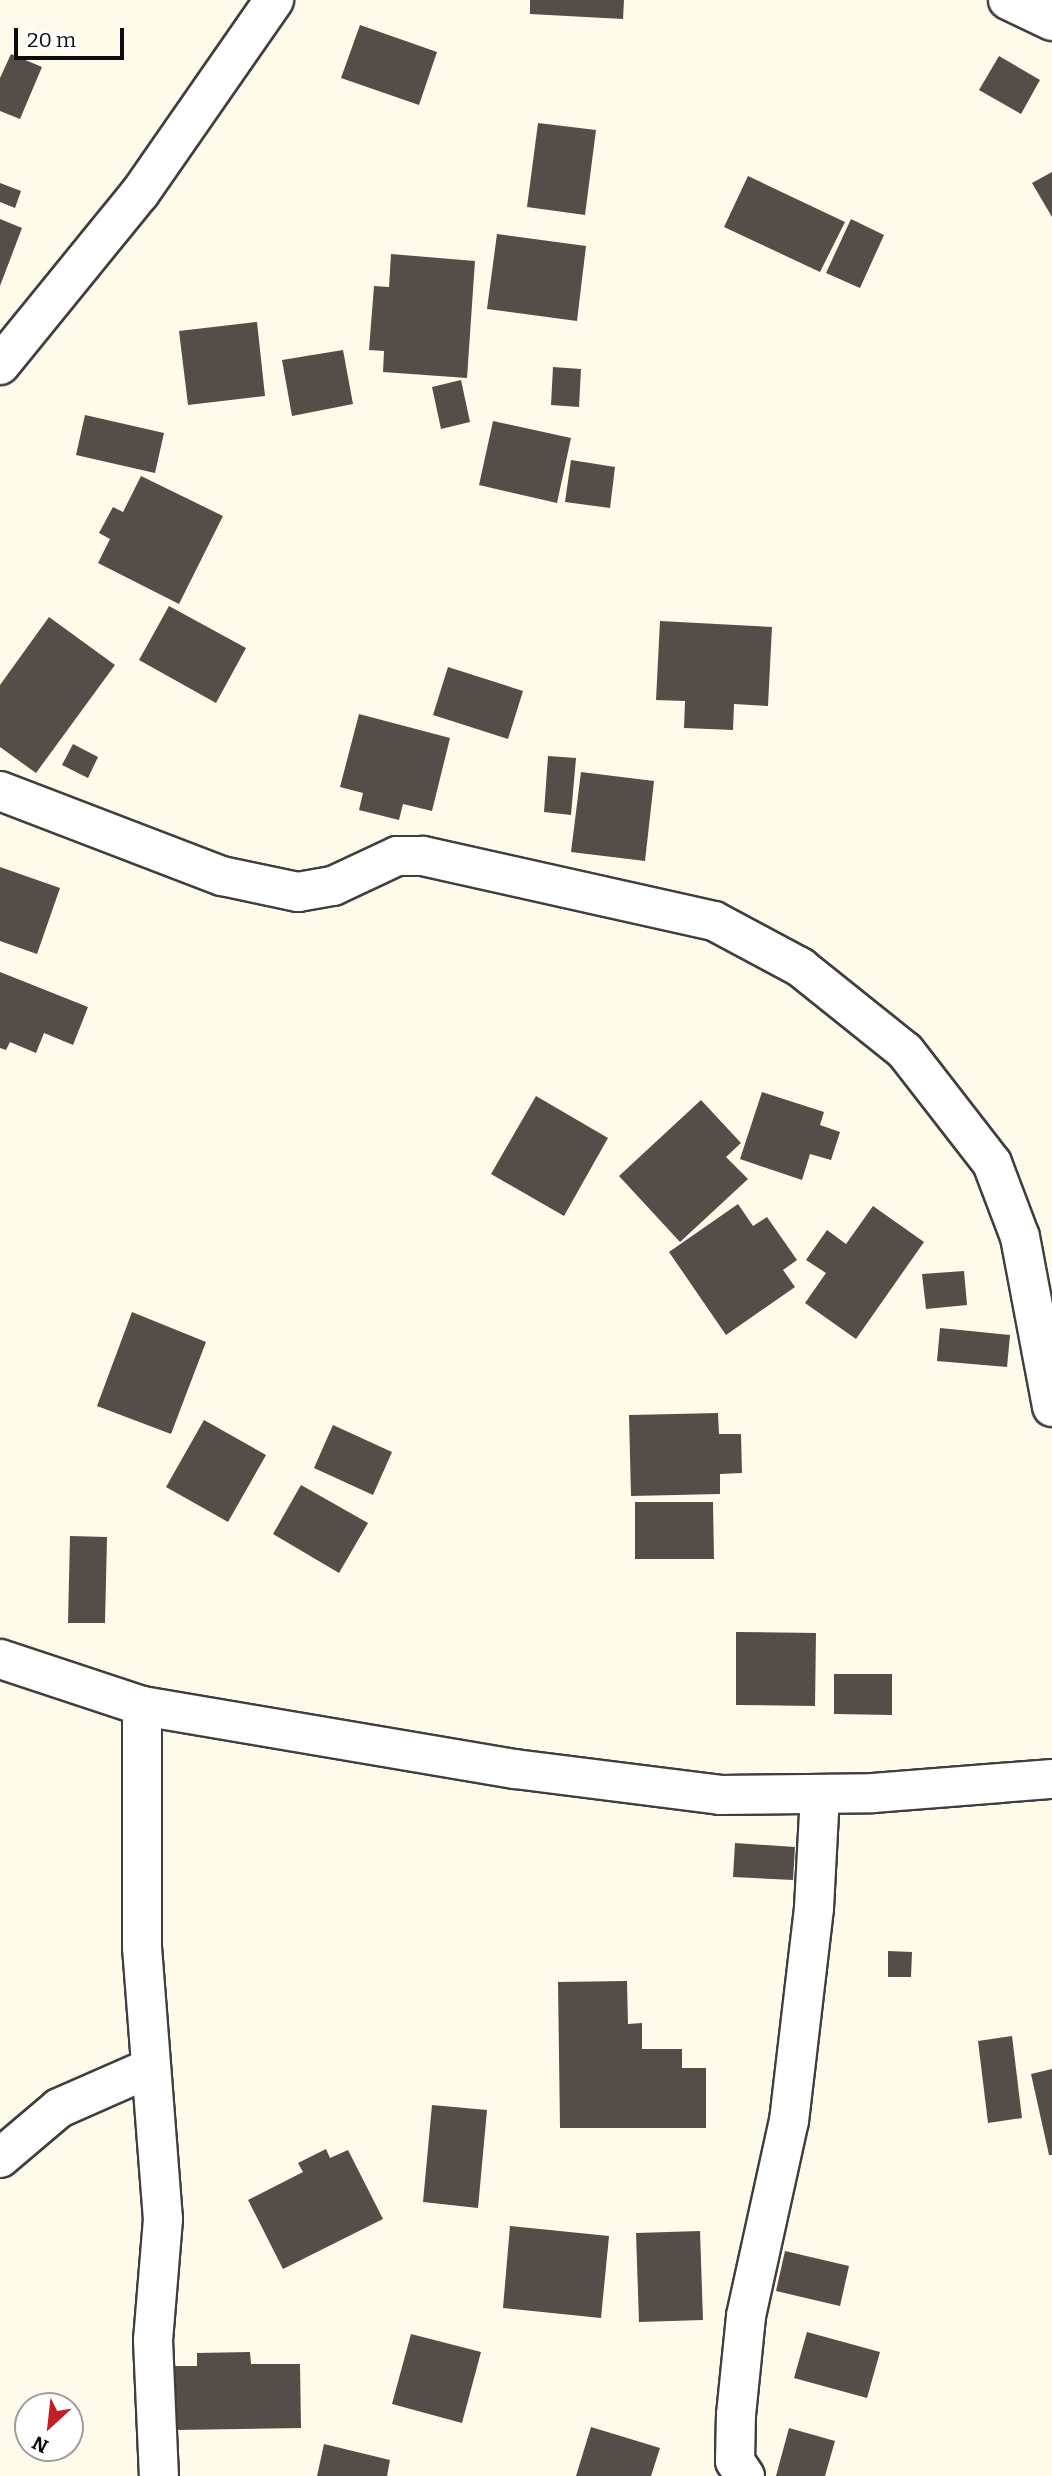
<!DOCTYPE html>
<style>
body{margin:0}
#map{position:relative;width:1052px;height:2476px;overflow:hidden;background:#fffbeb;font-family:Bitter,serif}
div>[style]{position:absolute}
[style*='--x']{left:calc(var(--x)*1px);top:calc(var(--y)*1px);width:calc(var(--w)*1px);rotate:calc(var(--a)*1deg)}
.building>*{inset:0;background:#554d48}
.roads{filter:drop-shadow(2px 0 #3f3f3f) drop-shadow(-2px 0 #3f3f3f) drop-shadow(0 2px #3f3f3f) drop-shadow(0 -2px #3f3f3f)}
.minor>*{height:38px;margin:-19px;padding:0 19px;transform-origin:19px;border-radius:19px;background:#fff}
span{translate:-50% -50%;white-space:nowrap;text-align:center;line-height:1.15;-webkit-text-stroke:7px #fff;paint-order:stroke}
.north{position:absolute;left:14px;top:2392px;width:70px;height:70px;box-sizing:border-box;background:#fff;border:2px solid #9e9e9e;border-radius:50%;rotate:207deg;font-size:19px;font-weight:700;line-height:28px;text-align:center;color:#0c0c0c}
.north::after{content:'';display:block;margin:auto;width:24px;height:32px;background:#c21e26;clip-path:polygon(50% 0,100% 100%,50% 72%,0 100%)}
.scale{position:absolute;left:14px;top:28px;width:110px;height:32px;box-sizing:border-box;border:4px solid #0c0c0c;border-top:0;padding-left:9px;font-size:21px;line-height:24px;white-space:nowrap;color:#0c0c0c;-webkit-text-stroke:5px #fff;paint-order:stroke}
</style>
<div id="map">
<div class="building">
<div style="clip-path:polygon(530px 0,624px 0,623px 19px,530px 14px)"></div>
<div style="clip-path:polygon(360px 25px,437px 52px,419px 105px,341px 78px)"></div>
<div style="clip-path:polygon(11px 54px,42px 67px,20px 119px,0 111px,0 78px)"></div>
<div style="clip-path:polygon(999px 56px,1040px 80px,1021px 114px,979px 90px)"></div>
<div style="clip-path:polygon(538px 123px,596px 130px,585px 215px,527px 207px)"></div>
<div style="clip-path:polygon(1052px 172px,1052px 217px,1032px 183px)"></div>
<div style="clip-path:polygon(748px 176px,845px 222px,820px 272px,724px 227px)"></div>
<div style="clip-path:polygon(0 183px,21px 191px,15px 208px,0 202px)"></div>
<div style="clip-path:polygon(0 219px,22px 228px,0 286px)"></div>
<div style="clip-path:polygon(851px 219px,884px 235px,860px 288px,826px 273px)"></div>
<div style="clip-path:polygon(497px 234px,586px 246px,577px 321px,487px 309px)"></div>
<div style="clip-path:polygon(391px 254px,475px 261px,467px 378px,383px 372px,384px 351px,369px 350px,374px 286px,389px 287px)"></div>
<div style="clip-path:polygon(257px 322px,265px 396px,188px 405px,179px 331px)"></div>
<div style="clip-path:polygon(343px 350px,353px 404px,292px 416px,282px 360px)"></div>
<div style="clip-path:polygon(553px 367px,581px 369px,579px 407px,551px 405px)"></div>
<div style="clip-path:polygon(461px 380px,470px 422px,441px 429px,432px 387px)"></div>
<div style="clip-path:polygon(85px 415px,164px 433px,155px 473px,76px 455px)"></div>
<div style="clip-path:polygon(493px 421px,571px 438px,557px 503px,479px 485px)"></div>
<div style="clip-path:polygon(571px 460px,615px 467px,610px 508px,565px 502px)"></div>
<div style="clip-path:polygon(141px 476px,223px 516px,179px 604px,98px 563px,110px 539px,99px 533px,113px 507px,123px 512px)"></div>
<div style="clip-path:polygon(169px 606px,246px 648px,216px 703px,139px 660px)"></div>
<div style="clip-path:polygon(49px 617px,115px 665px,36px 773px,0 747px,0 685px)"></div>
<div style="clip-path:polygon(660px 621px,772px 627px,768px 706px,734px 704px,733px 730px,684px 728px,685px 701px,656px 700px)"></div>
<div style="clip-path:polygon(448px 667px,523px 691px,508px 739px,433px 715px)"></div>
<div style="clip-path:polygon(359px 714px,450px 738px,432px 811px,403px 804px,399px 820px,359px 810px,363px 793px,340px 787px)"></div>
<div style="clip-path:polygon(73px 744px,98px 757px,88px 778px,62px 765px)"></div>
<div style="clip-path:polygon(548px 756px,576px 758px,571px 815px,544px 812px)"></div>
<div style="clip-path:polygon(581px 772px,654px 781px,645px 861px,571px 852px)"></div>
<div style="clip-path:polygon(0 867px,60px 888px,37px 954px,0 941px)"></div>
<div style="clip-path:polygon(0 972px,88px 1007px,73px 1045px,44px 1033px,36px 1053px,10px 1042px,6px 1050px,0 1048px)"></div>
<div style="clip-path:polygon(762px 1092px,824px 1112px,820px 1125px,840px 1132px,831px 1160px,810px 1154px,802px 1180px,740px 1159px)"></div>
<div style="clip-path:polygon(536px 1096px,608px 1138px,564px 1216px,491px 1174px)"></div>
<div style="clip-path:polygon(701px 1100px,741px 1143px,726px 1157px,748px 1179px,680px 1242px,619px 1176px)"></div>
<div style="clip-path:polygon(738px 1204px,753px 1226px,767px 1217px,797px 1260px,783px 1270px,795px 1287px,726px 1335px,669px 1252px)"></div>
<div style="clip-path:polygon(873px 1206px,924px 1242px,856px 1339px,805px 1303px,826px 1273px,806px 1260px,827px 1230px,846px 1244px)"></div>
<div style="clip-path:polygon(964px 1271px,967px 1305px,926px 1309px,922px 1274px)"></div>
<div style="clip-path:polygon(132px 1312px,206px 1342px,171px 1434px,97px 1406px)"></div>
<div style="clip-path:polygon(940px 1328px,1010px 1335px,1007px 1367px,937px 1361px)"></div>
<div style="clip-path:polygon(718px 1413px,719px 1434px,741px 1434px,742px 1473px,720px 1474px,720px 1494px,631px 1496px,629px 1415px)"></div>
<div style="clip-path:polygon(204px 1420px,266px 1455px,228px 1522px,166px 1487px)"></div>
<div style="clip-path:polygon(333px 1425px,392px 1452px,373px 1495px,314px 1468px)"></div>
<div style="clip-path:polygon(301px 1485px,368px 1523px,339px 1573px,273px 1534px)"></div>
<div style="clip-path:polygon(635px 1502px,713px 1502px,714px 1559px,635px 1559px)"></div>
<div style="clip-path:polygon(70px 1536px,107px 1537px,105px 1623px,68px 1623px)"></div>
<div style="clip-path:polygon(736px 1632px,816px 1633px,815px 1706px,736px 1705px)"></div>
<div style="clip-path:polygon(834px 1674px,892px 1674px,892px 1715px,834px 1714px)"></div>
<div style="clip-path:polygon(735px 1843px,795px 1847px,793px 1880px,733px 1877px)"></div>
<div style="clip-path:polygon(888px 1951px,912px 1952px,911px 1977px,888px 1977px)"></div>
<div style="clip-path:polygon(627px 1981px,628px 2024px,642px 2023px,642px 2049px,682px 2049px,682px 2068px,706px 2068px,706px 2128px,560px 2128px,558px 1982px)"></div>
<div style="clip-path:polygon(1012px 2036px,1022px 2118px,988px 2123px,978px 2041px)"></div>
<div style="clip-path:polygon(1052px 2069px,1052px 2155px,1049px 2155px,1031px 2074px)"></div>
<div style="clip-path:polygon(432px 2105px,487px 2110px,478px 2208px,423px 2202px)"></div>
<div style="clip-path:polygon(326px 2149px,330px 2158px,348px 2150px,383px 2219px,283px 2269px,248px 2200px,303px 2172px,298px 2163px)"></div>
<div style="clip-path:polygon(510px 2226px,609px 2236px,601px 2318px,503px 2308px)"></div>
<div style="clip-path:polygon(700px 2231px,703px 2320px,639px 2322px,636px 2233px)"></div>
<div style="clip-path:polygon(785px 2251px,849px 2266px,840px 2306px,776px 2291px)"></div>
<div style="clip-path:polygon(807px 2332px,880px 2352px,867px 2398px,794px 2378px)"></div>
<div style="clip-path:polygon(411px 2334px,481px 2352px,462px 2423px,392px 2404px)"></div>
<div style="clip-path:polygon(250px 2352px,251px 2364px,300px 2364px,301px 2428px,176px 2430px,175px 2366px,197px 2366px,197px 2353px)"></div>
<div style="clip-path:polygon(591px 2427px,660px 2448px,651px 2476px,576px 2476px)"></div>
<div style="clip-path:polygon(789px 2428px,835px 2441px,825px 2476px,776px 2476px)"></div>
<div style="clip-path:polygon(324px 2444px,390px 2460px,387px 2476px,317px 2476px)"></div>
</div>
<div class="roads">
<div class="minor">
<div style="--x:1008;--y:0;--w:49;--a:25.5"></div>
<div style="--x:0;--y:365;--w:222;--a:-50.9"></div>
<div style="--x:140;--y:193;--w:235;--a:-55.2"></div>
<div style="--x:0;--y:791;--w:238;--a:21"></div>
<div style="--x:222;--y:876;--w:78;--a:11.9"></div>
<div style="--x:298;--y:892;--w:36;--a:-10"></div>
<div style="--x:333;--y:886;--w:71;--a:-25.1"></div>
<div style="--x:397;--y:856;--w:26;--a:0"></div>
<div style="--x:423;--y:856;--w:298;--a:12.6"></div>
<div style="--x:714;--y:921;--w:98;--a:28.1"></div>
<div style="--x:800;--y:967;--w:134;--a:38.7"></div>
<div style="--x:905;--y:1051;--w:142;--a:52.2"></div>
<div style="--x:992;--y:1163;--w:79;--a:69.3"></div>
<div style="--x:1020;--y:1237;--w:173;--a:79.3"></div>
<div style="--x:0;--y:1659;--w:150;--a:18.3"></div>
<div style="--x:142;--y:1706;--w:378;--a:9.6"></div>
<div style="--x:515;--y:1769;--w:207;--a:7.2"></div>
<div style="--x:720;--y:1795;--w:153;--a:-0.7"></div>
<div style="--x:873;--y:1793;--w:180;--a:-4.5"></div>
<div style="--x:142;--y:1706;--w:241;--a:90"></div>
<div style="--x:142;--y:1947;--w:273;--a:85.6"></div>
<div style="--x:163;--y:2219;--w:121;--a:94.7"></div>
<div style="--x:153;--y:2340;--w:136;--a:87.5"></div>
<div style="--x:0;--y:2158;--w:77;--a:-40.3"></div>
<div style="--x:59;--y:2108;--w:99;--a:-23.7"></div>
<div style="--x:745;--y:2476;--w:18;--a:-124"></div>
<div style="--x:735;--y:2461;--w:46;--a:-88.8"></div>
<div style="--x:736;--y:2415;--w:100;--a:-84.2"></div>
<div style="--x:746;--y:2316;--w:200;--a:-77.6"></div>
<div style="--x:789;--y:2121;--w:214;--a:-83.3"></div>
<div style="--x:814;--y:1908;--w:114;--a:-87"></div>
</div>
</div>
<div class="north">N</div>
<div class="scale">20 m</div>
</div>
